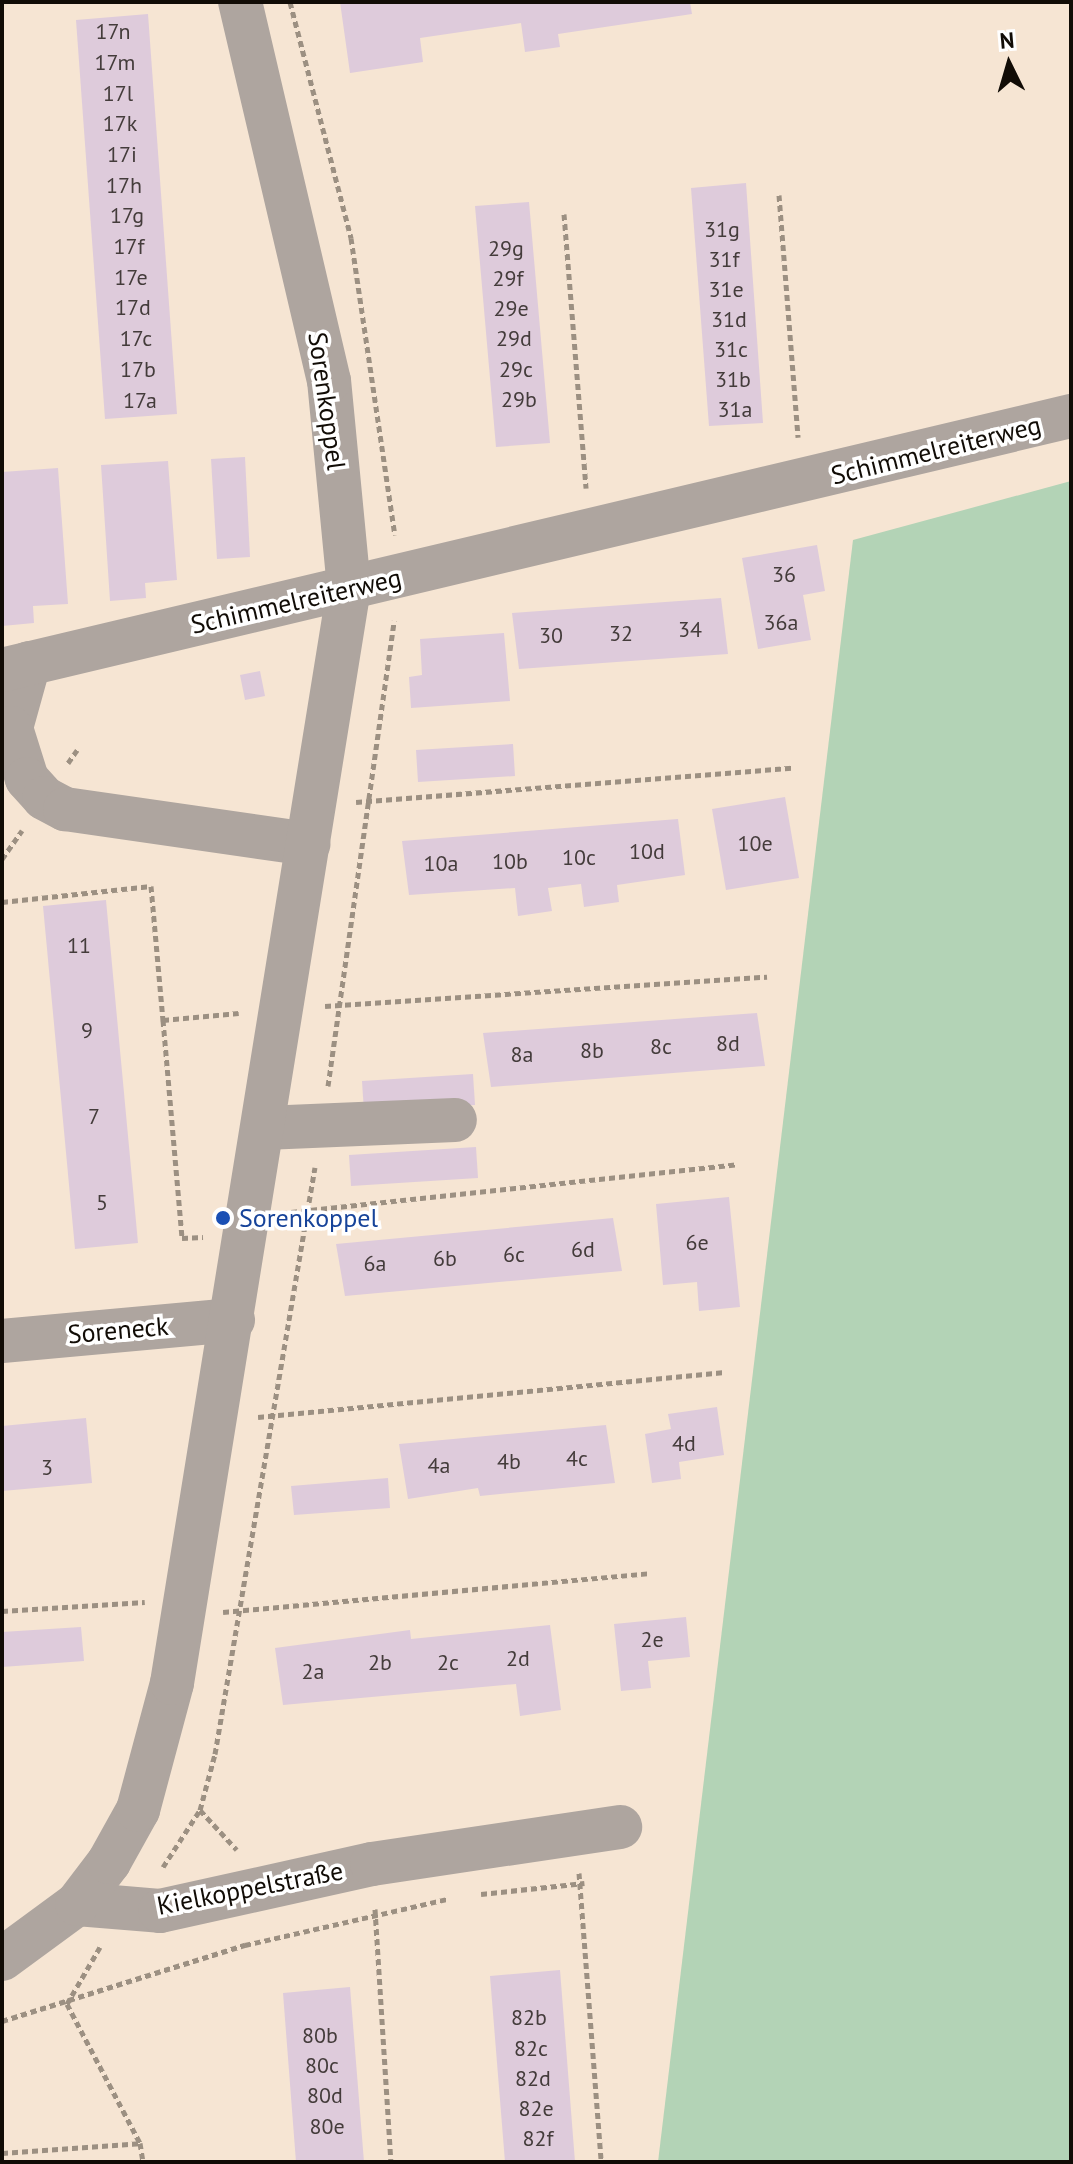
<!DOCTYPE html>
<meta charset="utf-8">
<style>
body{margin:0}
#map{position:relative;width:1073px;height:2164px;overflow:hidden;background:#f6e5d3;font-family:"PT Sans",sans-serif}
div>[style]{position:absolute}
[style*='--x']{left:calc(var(--x)*1px);top:calc(var(--y)*1px);width:calc(var(--w)*1px);rotate:calc(var(--a)*1deg)}
.green>*{inset:0;background:#b3d3b6}
.building>*{inset:0;background:#decbdb}
.path>*{height:5px;margin-top:-2.5px;transform-origin:0;background:repeating-linear-gradient(90deg,#9c9082 0 6px,transparent 0 10px)}
.minor>*{height:44px;margin:-22px;padding:0 22px;transform-origin:22px;border-radius:22px;background:#aea59f}
.dots>*{width:22px;height:22px;translate:-50% -50%;box-sizing:border-box;border:4px solid #fff;border-radius:50%}
span{translate:-50% -50%;white-space:nowrap;text-align:center;line-height:1.15;-webkit-text-stroke:7px #fff;paint-order:stroke}
.number-label{font-size:22px;color:#443c3b}
.number-label span{-webkit-text-stroke-width:0}
.street-label{font-size:26px;color:#110c06}
.transit-label{font-size:26px;color:#164399}
.left{translate:0 -50%;text-align:left}
.frame{position:absolute;inset:0;border:4px solid #110c06;pointer-events:none}
.north{position:absolute;left:969px;top:24px;width:80px;height:80px;-webkit-text-stroke:6px #fff;paint-order:stroke;rotate:355deg;font-size:22px;font-weight:700;line-height:32px;text-align:center;color:#110c06}
.north::after{content:'';display:block;margin:auto;width:28px;height:36px;background:#110c06;clip-path:polygon(50% 0,100% 100%,50% 72%,0 100%)}
</style>
<div id="map">
<div class="green">
<div style="clip-path:polygon(1071px 481px,1071px 2162px,658px 2162px,853px 540px)"></div>
</div>
<div class="building">
<div style="clip-path:polygon(340px 2px,690px 2px,692px 14px,558px 34px,560px 47px,525px 52px,521px 23px,420px 38px,423px 62px,350px 73px)"></div>
<div style="clip-path:polygon(148px 14px,177px 414px,105px 419px,76px 20px)"></div>
<div style="clip-path:polygon(746px 183px,763px 423px,709px 426px,691px 188px)"></div>
<div style="clip-path:polygon(529px 202px,550px 443px,496px 447px,475px 206px)"></div>
<div style="clip-path:polygon(245px 457px,250px 557px,217px 559px,211px 459px)"></div>
<div style="clip-path:polygon(168px 461px,177px 580px,145px 583px,146px 598px,110px 601px,101px 465px)"></div>
<div style="clip-path:polygon(58px 468px,68px 604px,33px 606px,34px 623px,2px 626px,2px 472px)"></div>
<div style="clip-path:polygon(817px 545px,825px 591px,803px 595px,811px 640px,758px 649px,742px 558px)"></div>
<div style="clip-path:polygon(721px 598px,728px 654px,519px 669px,512px 613px)"></div>
<div style="clip-path:polygon(504px 633px,510px 701px,411px 708px,409px 677px,422px 675px,420px 639px)"></div>
<div style="clip-path:polygon(260px 671px,265px 696px,245px 700px,240px 675px)"></div>
<div style="clip-path:polygon(513px 744px,515px 776px,418px 782px,416px 750px)"></div>
<div style="clip-path:polygon(785px 797px,799px 878px,726px 890px,712px 809px)"></div>
<div style="clip-path:polygon(678px 819px,685px 875px,617px 885px,619px 902px,584px 907px,581px 884px,548px 888px,552px 911px,518px 916px,515px 888px,409px 895px,402px 841px)"></div>
<div style="clip-path:polygon(106px 900px,138px 1243px,75px 1249px,43px 906px)"></div>
<div style="clip-path:polygon(757px 1013px,765px 1066px,491px 1087px,483px 1033px)"></div>
<div style="clip-path:polygon(473px 1074px,475px 1105px,364px 1112px,362px 1081px)"></div>
<div style="clip-path:polygon(476px 1147px,478px 1178px,351px 1186px,349px 1155px)"></div>
<div style="clip-path:polygon(729px 1197px,740px 1307px,699px 1311px,697px 1282px,663px 1285px,656px 1204px)"></div>
<div style="clip-path:polygon(613px 1218px,622px 1271px,345px 1296px,336px 1244px)"></div>
<div style="clip-path:polygon(717px 1407px,724px 1455px,679px 1462px,681px 1479px,652px 1483px,645px 1434px,671px 1429px,668px 1414px)"></div>
<div style="clip-path:polygon(86px 1418px,92px 1483px,2px 1491px,2px 1426px)"></div>
<div style="clip-path:polygon(606px 1425px,615px 1483px,480px 1496px,478px 1488px,408px 1499px,399px 1444px)"></div>
<div style="clip-path:polygon(388px 1478px,390px 1508px,294px 1515px,291px 1486px)"></div>
<div style="clip-path:polygon(686px 1617px,690px 1657px,648px 1661px,651px 1688px,621px 1691px,614px 1624px)"></div>
<div style="clip-path:polygon(550px 1625px,561px 1710px,520px 1716px,516px 1684px,283px 1705px,275px 1648px,410px 1630px,411px 1639px)"></div>
<div style="clip-path:polygon(81px 1627px,84px 1661px,2px 1667px,2px 1632px)"></div>
<div style="clip-path:polygon(560px 1970px,575px 2162px,505px 2162px,490px 1976px)"></div>
<div style="clip-path:polygon(350px 1987px,364px 2162px,296px 2162px,283px 1993px)"></div>
</div>
<div class="path">
<div style="--x:290;--y:2;--w:244;--a:75.5"></div>
<div style="--x:351;--y:238;--w:300;--a:81.6"></div>
<div style="--x:779;--y:195;--w:243;--a:85.5"></div>
<div style="--x:564;--y:214;--w:275;--a:85.4"></div>
<div style="--x:68;--y:763;--w:16;--a:-55"></div>
<div style="--x:356;--y:802;--w:437;--a:-4.5"></div>
<div style="--x:2;--y:859;--w:35;--a:-55"></div>
<div style="--x:2;--y:902;--w:150;--a:-6.1"></div>
<div style="--x:151;--y:886;--w:135;--a:84.9"></div>
<div style="--x:163;--y:1020;--w:76;--a:-5.3"></div>
<div style="--x:325;--y:1006;--w:443;--a:-3.8"></div>
<div style="--x:163;--y:1020;--w:219;--a:85"></div>
<div style="--x:182;--y:1238;--w:21;--a:-3"></div>
<div style="--x:328;--y:1086;--w:470;--a:-81.9"></div>
<div style="--x:291;--y:1212;--w:449;--a:-6.1"></div>
<div style="--x:258;--y:1417;--w:469;--a:-5.5"></div>
<div style="--x:2;--y:1611;--w:143;--a:-3.6"></div>
<div style="--x:223;--y:1612;--w:429;--a:-5.2"></div>
<div style="--x:200;--y:1810;--w:54;--a:47.2"></div>
<div style="--x:163;--y:1867;--w:68;--a:-57"></div>
<div style="--x:200;--y:1810;--w:58;--a:-75"></div>
<div style="--x:215;--y:1754;--w:595;--a:-80.33"></div>
<div style="--x:579;--y:1873;--w:290;--a:85.6"></div>
<div style="--x:481;--y:1894;--w:104;--a:-6.1"></div>
<div style="--x:375;--y:1909;--w:254;--a:86.4"></div>
<div style="--x:100;--y:1947;--w:66;--a:120.1"></div>
<div style="--x:67;--y:2004;--w:157;--a:62.3"></div>
<div style="--x:2;--y:2021;--w:255;--a:-17.4"></div>
<div style="--x:245;--y:1945;--w:208;--a:-12.8"></div>
<div style="--x:2;--y:2153;--w:138;--a:-4.1"></div>
<div style="--x:140;--y:2143;--w:19;--a:81"></div>
</div>
<div class="minor">
<div style="--x:29;--y:663;--w:67;--a:105.5"></div>
<div style="--x:11;--y:728;--w:53;--a:72.6"></div>
<div style="--x:27;--y:779;--w:25;--a:48"></div>
<div style="--x:44;--y:798;--w:24;--a:28"></div>
<div style="--x:65;--y:809;--w:246;--a:8.2"></div>
<div style="--x:2;--y:670;--w:1099;--a:-13.37"></div>
<div style="--x:264;--y:1128;--w:191;--a:-2.4"></div>
<div style="--x:2;--y:1341;--w:232;--a:-5.2"></div>
<div style="--x:77;--y:1904;--w:83;--a:4.8"></div>
<div style="--x:160;--y:1911;--w:217;--a:-12.5"></div>
<div style="--x:372;--y:1864;--w:251;--a:-8.5"></div>
<div style="--x:2;--y:1959;--w:93;--a:-36.3"></div>
<div style="--x:77;--y:1904;--w:53;--a:-52.7"></div>
<div style="--x:109;--y:1862;--w:60;--a:-60.9"></div>
<div style="--x:138;--y:1810;--w:131;--a:-75"></div>
<div style="--x:172;--y:1683;--w:1109;--a:-80.82"></div>
<div style="--x:349;--y:588;--w:208;--a:-95.5"></div>
<div style="--x:329;--y:381;--w:389;--a:-103.2"></div>
</div>
<div class="dots">
<div style="left:223px;top:1218px;background:#1a4fb4"></div>
</div>
<div class="number-label">
<span style="left:113px;top:32px">17n</span>
<span style="left:115px;top:63px">17m</span>
<span style="left:118px;top:94px">17l</span>
<span style="left:120px;top:124px">17k</span>
<span style="left:122px;top:155px">17i</span>
<span style="left:124px;top:186px">17h</span>
<span style="left:127px;top:216px">17g</span>
<span style="left:722px;top:230px">31g</span>
<span style="left:129px;top:247px">17f</span>
<span style="left:506px;top:249px">29g</span>
<span style="left:724px;top:260px">31f</span>
<span style="left:131px;top:278px">17e</span>
<span style="left:508px;top:279px">29f</span>
<span style="left:726px;top:290px">31e</span>
<span style="left:133px;top:308px">17d</span>
<span style="left:511px;top:309px">29e</span>
<span style="left:729px;top:320px">31d</span>
<span style="left:136px;top:339px">17c</span>
<span style="left:514px;top:339px">29d</span>
<span style="left:731px;top:350px">31c</span>
<span style="left:138px;top:370px">17b</span>
<span style="left:516px;top:370px">29c</span>
<span style="left:733px;top:380px">31b</span>
<span style="left:519px;top:400px">29b</span>
<span style="left:140px;top:401px">17a</span>
<span style="left:735px;top:410px">31a</span>
<span style="left:784px;top:575px">36</span>
<span style="left:781px;top:623px">36a</span>
<span style="left:690px;top:630px">34</span>
<span style="left:621px;top:634px">32</span>
<span style="left:551px;top:636px">30</span>
<span style="left:755px;top:844px">10e</span>
<span style="left:647px;top:852px">10d</span>
<span style="left:579px;top:858px">10c</span>
<span style="left:510px;top:862px">10b</span>
<span style="left:441px;top:864px">10a</span>
<span style="left:79px;top:946px">11</span>
<span style="left:87px;top:1031px">9</span>
<span style="left:728px;top:1044px">8d</span>
<span style="left:661px;top:1047px">8c</span>
<span style="left:592px;top:1051px">8b</span>
<span style="left:522px;top:1055px">8a</span>
<span style="left:94px;top:1117px">7</span>
<span style="left:102px;top:1203px">5</span>
<span style="left:697px;top:1243px">6e</span>
<span style="left:583px;top:1250px">6d</span>
<span style="left:514px;top:1255px">6c</span>
<span style="left:445px;top:1259px">6b</span>
<span style="left:375px;top:1264px">6a</span>
<span style="left:684px;top:1444px">4d</span>
<span style="left:577px;top:1459px">4c</span>
<span style="left:509px;top:1462px">4b</span>
<span style="left:439px;top:1466px">4a</span>
<span style="left:47px;top:1468px">3</span>
<span style="left:652px;top:1640px">2e</span>
<span style="left:518px;top:1659px">2d</span>
<span style="left:380px;top:1663px">2b</span>
<span style="left:448px;top:1663px">2c</span>
<span style="left:313px;top:1672px">2a</span>
<span style="left:529px;top:2018px">82b</span>
<span style="left:320px;top:2036px">80b</span>
<span style="left:531px;top:2049px">82c</span>
<span style="left:322px;top:2066px">80c</span>
<span style="left:533px;top:2079px">82d</span>
<span style="left:325px;top:2096px">80d</span>
<span style="left:536px;top:2109px">82e</span>
<span style="left:327px;top:2127px">80e</span>
<span style="left:538px;top:2139px">82f</span>
</div>
<div class="street-label">
<span style="left:327px;top:401px;rotate:82deg">Sorenkoppel</span>
<span style="left:936px;top:450px;rotate:-14deg">Schimmelreiterweg</span>
<span style="left:296px;top:601px;rotate:-13deg">Schimmelreiterweg</span>
<span style="left:118px;top:1330px;rotate:-5deg">Soreneck</span>
<span style="left:250px;top:1888px;rotate:-11deg">Kielkoppelstraße</span>
</div>
<div class="transit-label">
<span class="left" style="left:239px;top:1218px">Sorenkoppel</span>
</div>
<div class="frame"></div>
<div class="north">N</div>
</div>
